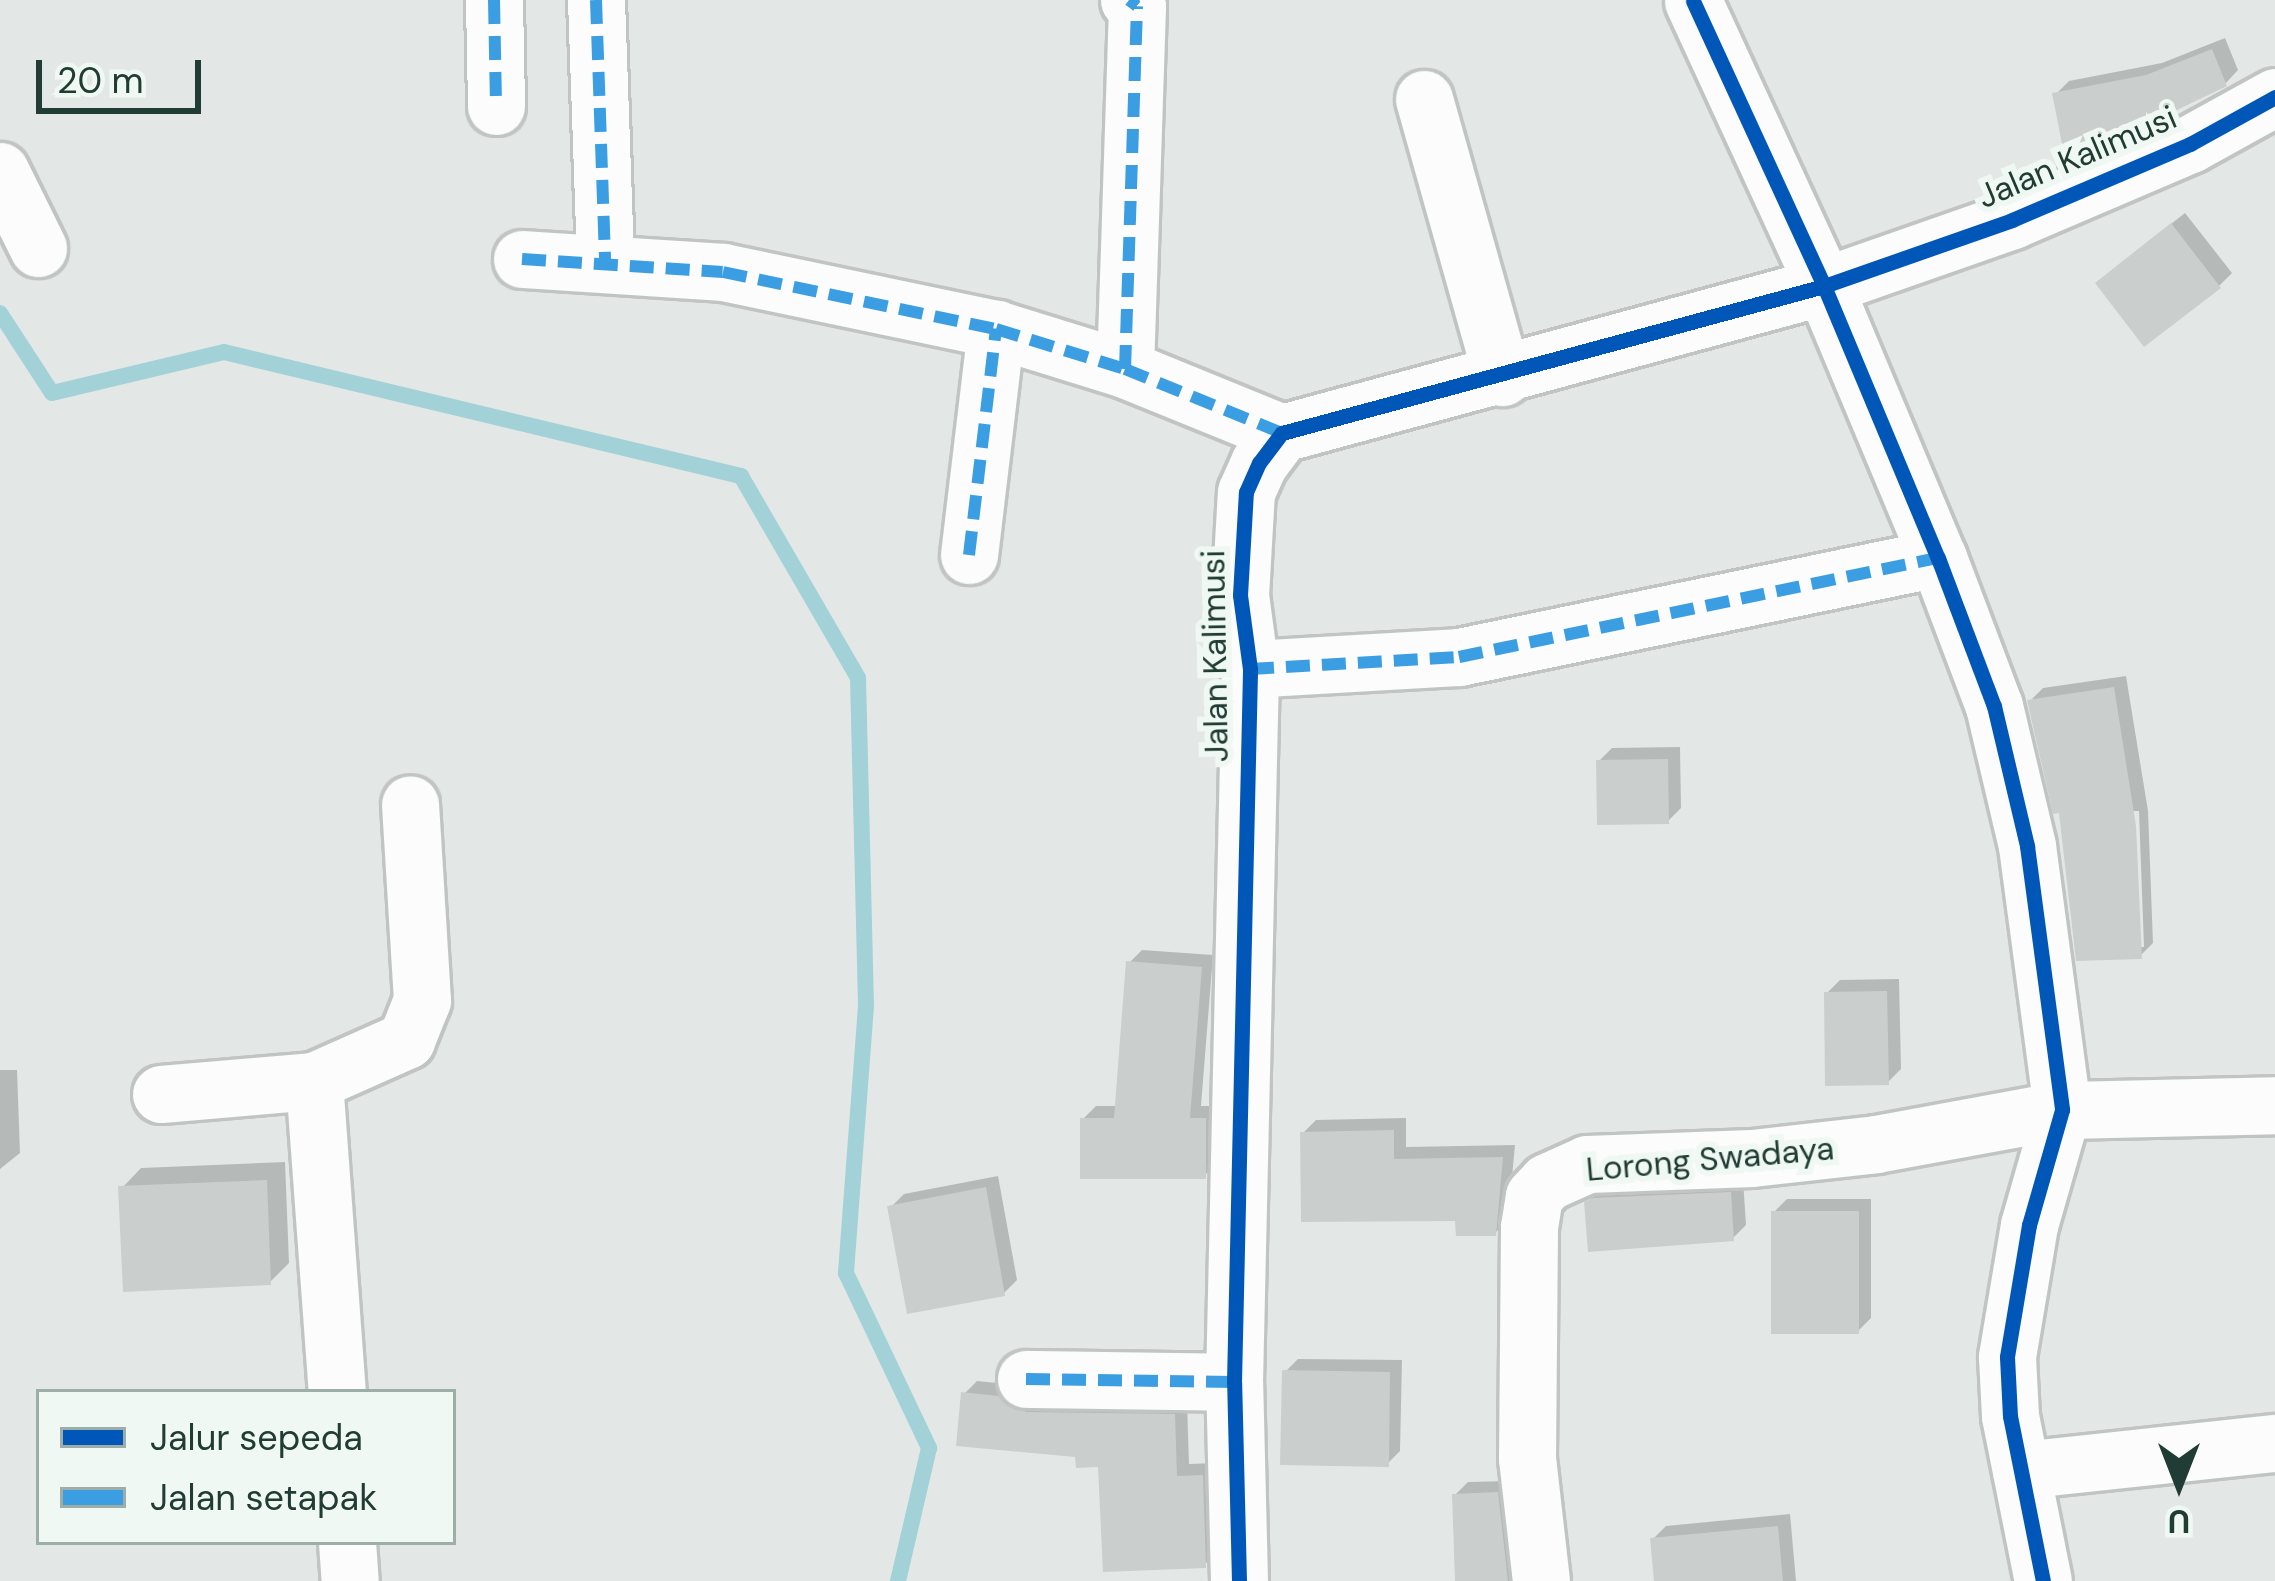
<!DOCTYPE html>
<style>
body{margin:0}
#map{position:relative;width:2275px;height:1581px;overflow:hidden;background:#e3e8e6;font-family:"DM Sans",sans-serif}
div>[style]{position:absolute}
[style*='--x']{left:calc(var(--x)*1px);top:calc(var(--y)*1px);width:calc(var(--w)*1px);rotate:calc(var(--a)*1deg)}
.shadow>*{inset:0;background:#0003}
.stream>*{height:16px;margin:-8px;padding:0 8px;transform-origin:8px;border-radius:8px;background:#a2d2d8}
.building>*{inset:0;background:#cacfcd}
.roads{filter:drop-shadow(3px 0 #c0c5c3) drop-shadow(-3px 0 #c0c5c3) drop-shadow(0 3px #c0c5c3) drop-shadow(0 -3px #c0c5c3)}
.street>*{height:57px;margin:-28.5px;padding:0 28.5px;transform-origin:28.5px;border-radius:28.5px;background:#fbfcfb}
.quiet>*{height:12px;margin-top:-6px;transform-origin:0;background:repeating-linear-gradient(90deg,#3c9ee2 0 24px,transparent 0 36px)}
.cycleway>*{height:15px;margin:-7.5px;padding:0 7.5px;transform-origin:7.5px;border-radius:7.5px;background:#0057b8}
span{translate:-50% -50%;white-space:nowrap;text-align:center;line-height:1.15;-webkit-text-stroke:12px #f0f8f4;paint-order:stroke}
.street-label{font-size:33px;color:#203c34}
.legend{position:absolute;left:36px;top:1389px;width:420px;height:156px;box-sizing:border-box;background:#f0f8f4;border:3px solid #9dada7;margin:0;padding:15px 21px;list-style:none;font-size:36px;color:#203c34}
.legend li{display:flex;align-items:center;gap:24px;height:60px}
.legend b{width:60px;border:3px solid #9dada7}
.north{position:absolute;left:2119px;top:1425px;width:120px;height:120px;-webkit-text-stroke:9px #f0f8f4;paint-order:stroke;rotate:180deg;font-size:33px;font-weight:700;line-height:48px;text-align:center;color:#203c34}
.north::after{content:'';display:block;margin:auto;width:42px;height:54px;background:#203c34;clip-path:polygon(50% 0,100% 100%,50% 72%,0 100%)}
.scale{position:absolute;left:36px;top:60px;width:165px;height:54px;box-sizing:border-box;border:6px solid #203c34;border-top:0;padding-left:15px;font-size:36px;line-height:42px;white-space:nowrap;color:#203c34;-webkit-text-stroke:9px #f0f8f4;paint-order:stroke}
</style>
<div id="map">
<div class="shadow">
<div style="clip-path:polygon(2225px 38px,2238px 70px,2225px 84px,2056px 94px,2069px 81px,2162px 63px)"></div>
<div style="clip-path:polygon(2185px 213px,2232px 273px,2219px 286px,2112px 270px)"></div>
<div style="clip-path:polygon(evenodd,2126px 676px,2148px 811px,2153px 943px,2140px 956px,2062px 810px,2030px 701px,2043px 688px,2126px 676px,2133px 811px,2139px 811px,2144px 947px,2138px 947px,2133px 811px)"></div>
<div style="clip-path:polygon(1680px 747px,1681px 808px,1668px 821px,1599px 761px,1612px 748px)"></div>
<div style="clip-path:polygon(1142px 950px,1213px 955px,1201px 1106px,1218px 1106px,1217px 1163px,1204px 1176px,1083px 1119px,1096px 1106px,1118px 1106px,1129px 963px)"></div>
<div style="clip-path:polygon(1899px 979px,1901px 1069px,1888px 1082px,1827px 993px,1840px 980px)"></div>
<div style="clip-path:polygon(0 1070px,17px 1070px,20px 1153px,0 1169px)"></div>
<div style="clip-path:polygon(1406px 1118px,1406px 1147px,1515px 1145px,1508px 1220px,1495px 1233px,1303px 1133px,1316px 1120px)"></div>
<div style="clip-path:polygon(285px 1162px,289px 1263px,270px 1282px,122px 1188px,141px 1168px)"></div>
<div style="clip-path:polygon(998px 1176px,1017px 1280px,1004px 1293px,891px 1207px,904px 1194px)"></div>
<div style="clip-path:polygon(1743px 1180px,1746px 1225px,1733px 1238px,1587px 1203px,1600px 1190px)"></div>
<div style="clip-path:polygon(1787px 1199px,1871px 1199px,1871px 1318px,1858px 1331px,1774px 1212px)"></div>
<div style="clip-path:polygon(1298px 1359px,1402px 1360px,1400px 1451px,1387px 1464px,1285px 1372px)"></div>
<div style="clip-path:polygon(977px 1381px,1187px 1402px,1189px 1464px,1215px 1463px,1217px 1552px,1204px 1565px,1101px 1464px,964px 1394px)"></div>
<div style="clip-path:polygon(1510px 1481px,1525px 1581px,1458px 1581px,1455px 1495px,1468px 1482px)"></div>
<div style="clip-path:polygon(1790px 1514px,1796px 1581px,1657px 1581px,1653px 1539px,1666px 1526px)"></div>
</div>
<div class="stream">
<div style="--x:0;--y:313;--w:95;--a:57"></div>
<div style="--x:52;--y:393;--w:177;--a:-13.4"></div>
<div style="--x:224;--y:352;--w:532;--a:13.49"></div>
<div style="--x:741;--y:476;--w:233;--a:59.9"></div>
<div style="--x:858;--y:678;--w:328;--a:88.6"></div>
<div style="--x:866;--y:1006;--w:268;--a:94.3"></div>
<div style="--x:846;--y:1273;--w:194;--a:64.6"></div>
<div style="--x:929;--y:1448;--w:137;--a:103.1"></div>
</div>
<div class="building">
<div style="clip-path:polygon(2212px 49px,2227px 86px,2102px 146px,2064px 154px,2052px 93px,2146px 75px)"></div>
<div style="clip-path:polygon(2171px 223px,2221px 288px,2144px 347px,2095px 283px)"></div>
<div style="clip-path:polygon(2114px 687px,2136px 826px,2142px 959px,2076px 961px,2059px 813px,2053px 814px,2027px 700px)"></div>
<div style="clip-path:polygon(1668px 759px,1669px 824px,1597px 825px,1596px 760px)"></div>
<div style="clip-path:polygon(1126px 961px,1202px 967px,1190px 1118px,1206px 1118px,1206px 1179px,1080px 1179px,1080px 1118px,1114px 1118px)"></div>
<div style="clip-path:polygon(1887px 991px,1889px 1085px,1825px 1086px,1824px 992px)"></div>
<div style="clip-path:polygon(1394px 1130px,1394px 1159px,1503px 1157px,1496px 1236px,1456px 1236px,1455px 1221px,1301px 1222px,1300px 1132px)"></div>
<div style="clip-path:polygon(267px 1180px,271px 1285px,123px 1292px,118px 1186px)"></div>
<div style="clip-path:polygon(986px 1187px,1005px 1296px,907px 1314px,887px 1206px)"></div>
<div style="clip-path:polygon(1731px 1192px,1734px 1241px,1588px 1252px,1584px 1202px,1593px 1198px)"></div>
<div style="clip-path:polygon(1771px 1211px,1859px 1211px,1859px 1334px,1771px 1334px)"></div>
<div style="clip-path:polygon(1282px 1370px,1390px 1372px,1389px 1467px,1280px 1465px)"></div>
<div style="clip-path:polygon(961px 1392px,998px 1396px,1026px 1412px,1175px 1414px,1177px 1476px,1203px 1475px,1206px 1568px,1103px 1572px,1098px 1467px,1076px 1468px,1075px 1457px,956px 1446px)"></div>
<div style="clip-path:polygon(1498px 1492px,1508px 1581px,1455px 1581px,1452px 1494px)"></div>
<div style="clip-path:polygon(1778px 1526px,1783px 1581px,1654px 1581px,1650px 1538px)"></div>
</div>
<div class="roads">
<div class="street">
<div style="--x:494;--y:0;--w:106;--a:88.9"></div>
<div style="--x:596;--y:0;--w:262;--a:88"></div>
<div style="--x:1693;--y:1;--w:314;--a:65.3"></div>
<div style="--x:1824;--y:286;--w:295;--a:67.3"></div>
<div style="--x:1938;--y:558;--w:158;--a:69.3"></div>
<div style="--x:1994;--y:706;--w:144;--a:76.7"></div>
<div style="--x:2027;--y:846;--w:266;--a:82.4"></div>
<div style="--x:2062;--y:1110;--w:120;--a:106"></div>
<div style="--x:2029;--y:1225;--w:134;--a:99.5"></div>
<div style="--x:2007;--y:1357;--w:59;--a:87.1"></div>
<div style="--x:2010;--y:1416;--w:168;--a:78.7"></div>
<div style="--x:1424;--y:99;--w:289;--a:74.3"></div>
<div style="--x:0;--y:171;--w:86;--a:63.7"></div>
<div style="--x:522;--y:259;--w:201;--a:3.7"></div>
<div style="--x:723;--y:272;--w:279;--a:11.8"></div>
<div style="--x:996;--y:329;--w:135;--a:17.2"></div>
<div style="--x:1125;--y:369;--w:170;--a:22.2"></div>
<div style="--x:1125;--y:369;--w:363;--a:-88.1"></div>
<div style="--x:1137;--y:6;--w:10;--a:-143"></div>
<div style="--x:969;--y:555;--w:228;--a:-83.2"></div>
<div style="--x:1250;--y:669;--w:209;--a:-3.3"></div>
<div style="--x:1459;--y:657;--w:489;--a:-11.7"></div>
<div style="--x:314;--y:1081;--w:312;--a:85.8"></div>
<div style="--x:161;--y:1094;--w:154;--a:-4.9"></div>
<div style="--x:314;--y:1081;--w:101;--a:-24"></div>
<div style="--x:406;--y:1040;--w:43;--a:-68.2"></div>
<div style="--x:422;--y:1000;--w:196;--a:-93.5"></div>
<div style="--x:1026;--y:1379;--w:208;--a:0.8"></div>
<div style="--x:2021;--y:1470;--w:255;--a:-6.1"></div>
<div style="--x:347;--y:1542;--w:39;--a:86"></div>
<div style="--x:1239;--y:1581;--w:199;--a:-91.4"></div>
<div style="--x:1234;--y:1382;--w:713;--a:-88.71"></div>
<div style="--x:1250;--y:669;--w:75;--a:-97.7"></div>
<div style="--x:1240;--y:595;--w:103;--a:-86.7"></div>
<div style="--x:1246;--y:492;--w:32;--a:-66"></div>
<div style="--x:1259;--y:463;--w:38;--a:-53"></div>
<div style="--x:1282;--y:433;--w:562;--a:-15.17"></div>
<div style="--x:1824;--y:286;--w:199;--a:-19.3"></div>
<div style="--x:2012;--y:220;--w:194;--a:-23.1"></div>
<div style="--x:2190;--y:144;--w:97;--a:-28.9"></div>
<div style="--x:1541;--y:1581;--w:124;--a:-96.5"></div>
<div style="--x:1527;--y:1458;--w:231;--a:-89.5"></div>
<div style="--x:1529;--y:1227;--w:31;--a:-81"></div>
<div style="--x:1534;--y:1196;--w:19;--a:-47"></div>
<div style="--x:1547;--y:1182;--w:44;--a:-24.2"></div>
<div style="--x:1587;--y:1164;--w:165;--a:-2.1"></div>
<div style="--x:1752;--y:1158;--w:125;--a:-6.4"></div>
<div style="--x:1876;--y:1144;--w:189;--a:-10.4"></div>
<div style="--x:2062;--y:1110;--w:213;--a:-1.3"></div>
</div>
</div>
<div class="quiet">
<div style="--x:494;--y:0;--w:106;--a:88.9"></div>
<div style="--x:596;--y:0;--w:262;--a:88"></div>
<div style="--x:522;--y:259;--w:201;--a:3.7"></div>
<div style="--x:723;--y:272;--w:279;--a:11.8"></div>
<div style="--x:996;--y:329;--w:135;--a:17.2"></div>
<div style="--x:1125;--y:369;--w:170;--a:22.2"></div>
<div style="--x:1125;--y:369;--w:363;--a:-88.1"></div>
<div style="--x:1137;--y:6;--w:10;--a:-143"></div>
<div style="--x:969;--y:555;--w:228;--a:-83.2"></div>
<div style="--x:1250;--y:669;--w:209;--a:-3.3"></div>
<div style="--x:1459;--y:657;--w:489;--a:-11.7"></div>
<div style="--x:1026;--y:1379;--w:208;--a:0.8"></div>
</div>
<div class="cycleway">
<div style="--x:1693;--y:1;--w:314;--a:65.3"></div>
<div style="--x:1824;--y:286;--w:295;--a:67.3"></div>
<div style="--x:1938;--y:558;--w:158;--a:69.3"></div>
<div style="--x:1994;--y:706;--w:144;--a:76.7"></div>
<div style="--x:2027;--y:846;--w:266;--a:82.4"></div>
<div style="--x:2062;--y:1110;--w:120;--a:106"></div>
<div style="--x:2029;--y:1225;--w:134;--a:99.5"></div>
<div style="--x:2007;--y:1357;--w:59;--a:87.1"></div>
<div style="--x:2010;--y:1416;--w:168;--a:78.7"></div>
<div style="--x:1239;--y:1581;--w:199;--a:-91.4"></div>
<div style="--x:1234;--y:1382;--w:713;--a:-88.71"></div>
<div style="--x:1250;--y:669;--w:75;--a:-97.7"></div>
<div style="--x:1240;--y:595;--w:103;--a:-86.7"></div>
<div style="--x:1246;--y:492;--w:32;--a:-66"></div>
<div style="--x:1259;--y:463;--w:38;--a:-53"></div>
<div style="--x:1282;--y:433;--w:562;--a:-15.17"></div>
<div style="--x:1824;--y:286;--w:199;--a:-19.3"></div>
<div style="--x:2012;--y:220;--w:194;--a:-23.1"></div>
<div style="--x:2190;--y:144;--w:97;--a:-28.9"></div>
</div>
<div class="street-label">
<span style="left:2077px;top:157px;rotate:-23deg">Jalan Kalimusi</span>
<span style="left:1215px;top:656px;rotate:-91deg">Jalan Kalimusi</span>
<span style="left:1710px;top:1159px;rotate:-5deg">Lorong Swadaya</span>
</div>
<ul class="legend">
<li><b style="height:15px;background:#0057b8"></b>Jalur sepeda</li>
<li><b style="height:15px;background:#3c9ee2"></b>Jalan setapak</li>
</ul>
<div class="north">U</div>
<div class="scale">20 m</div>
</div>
